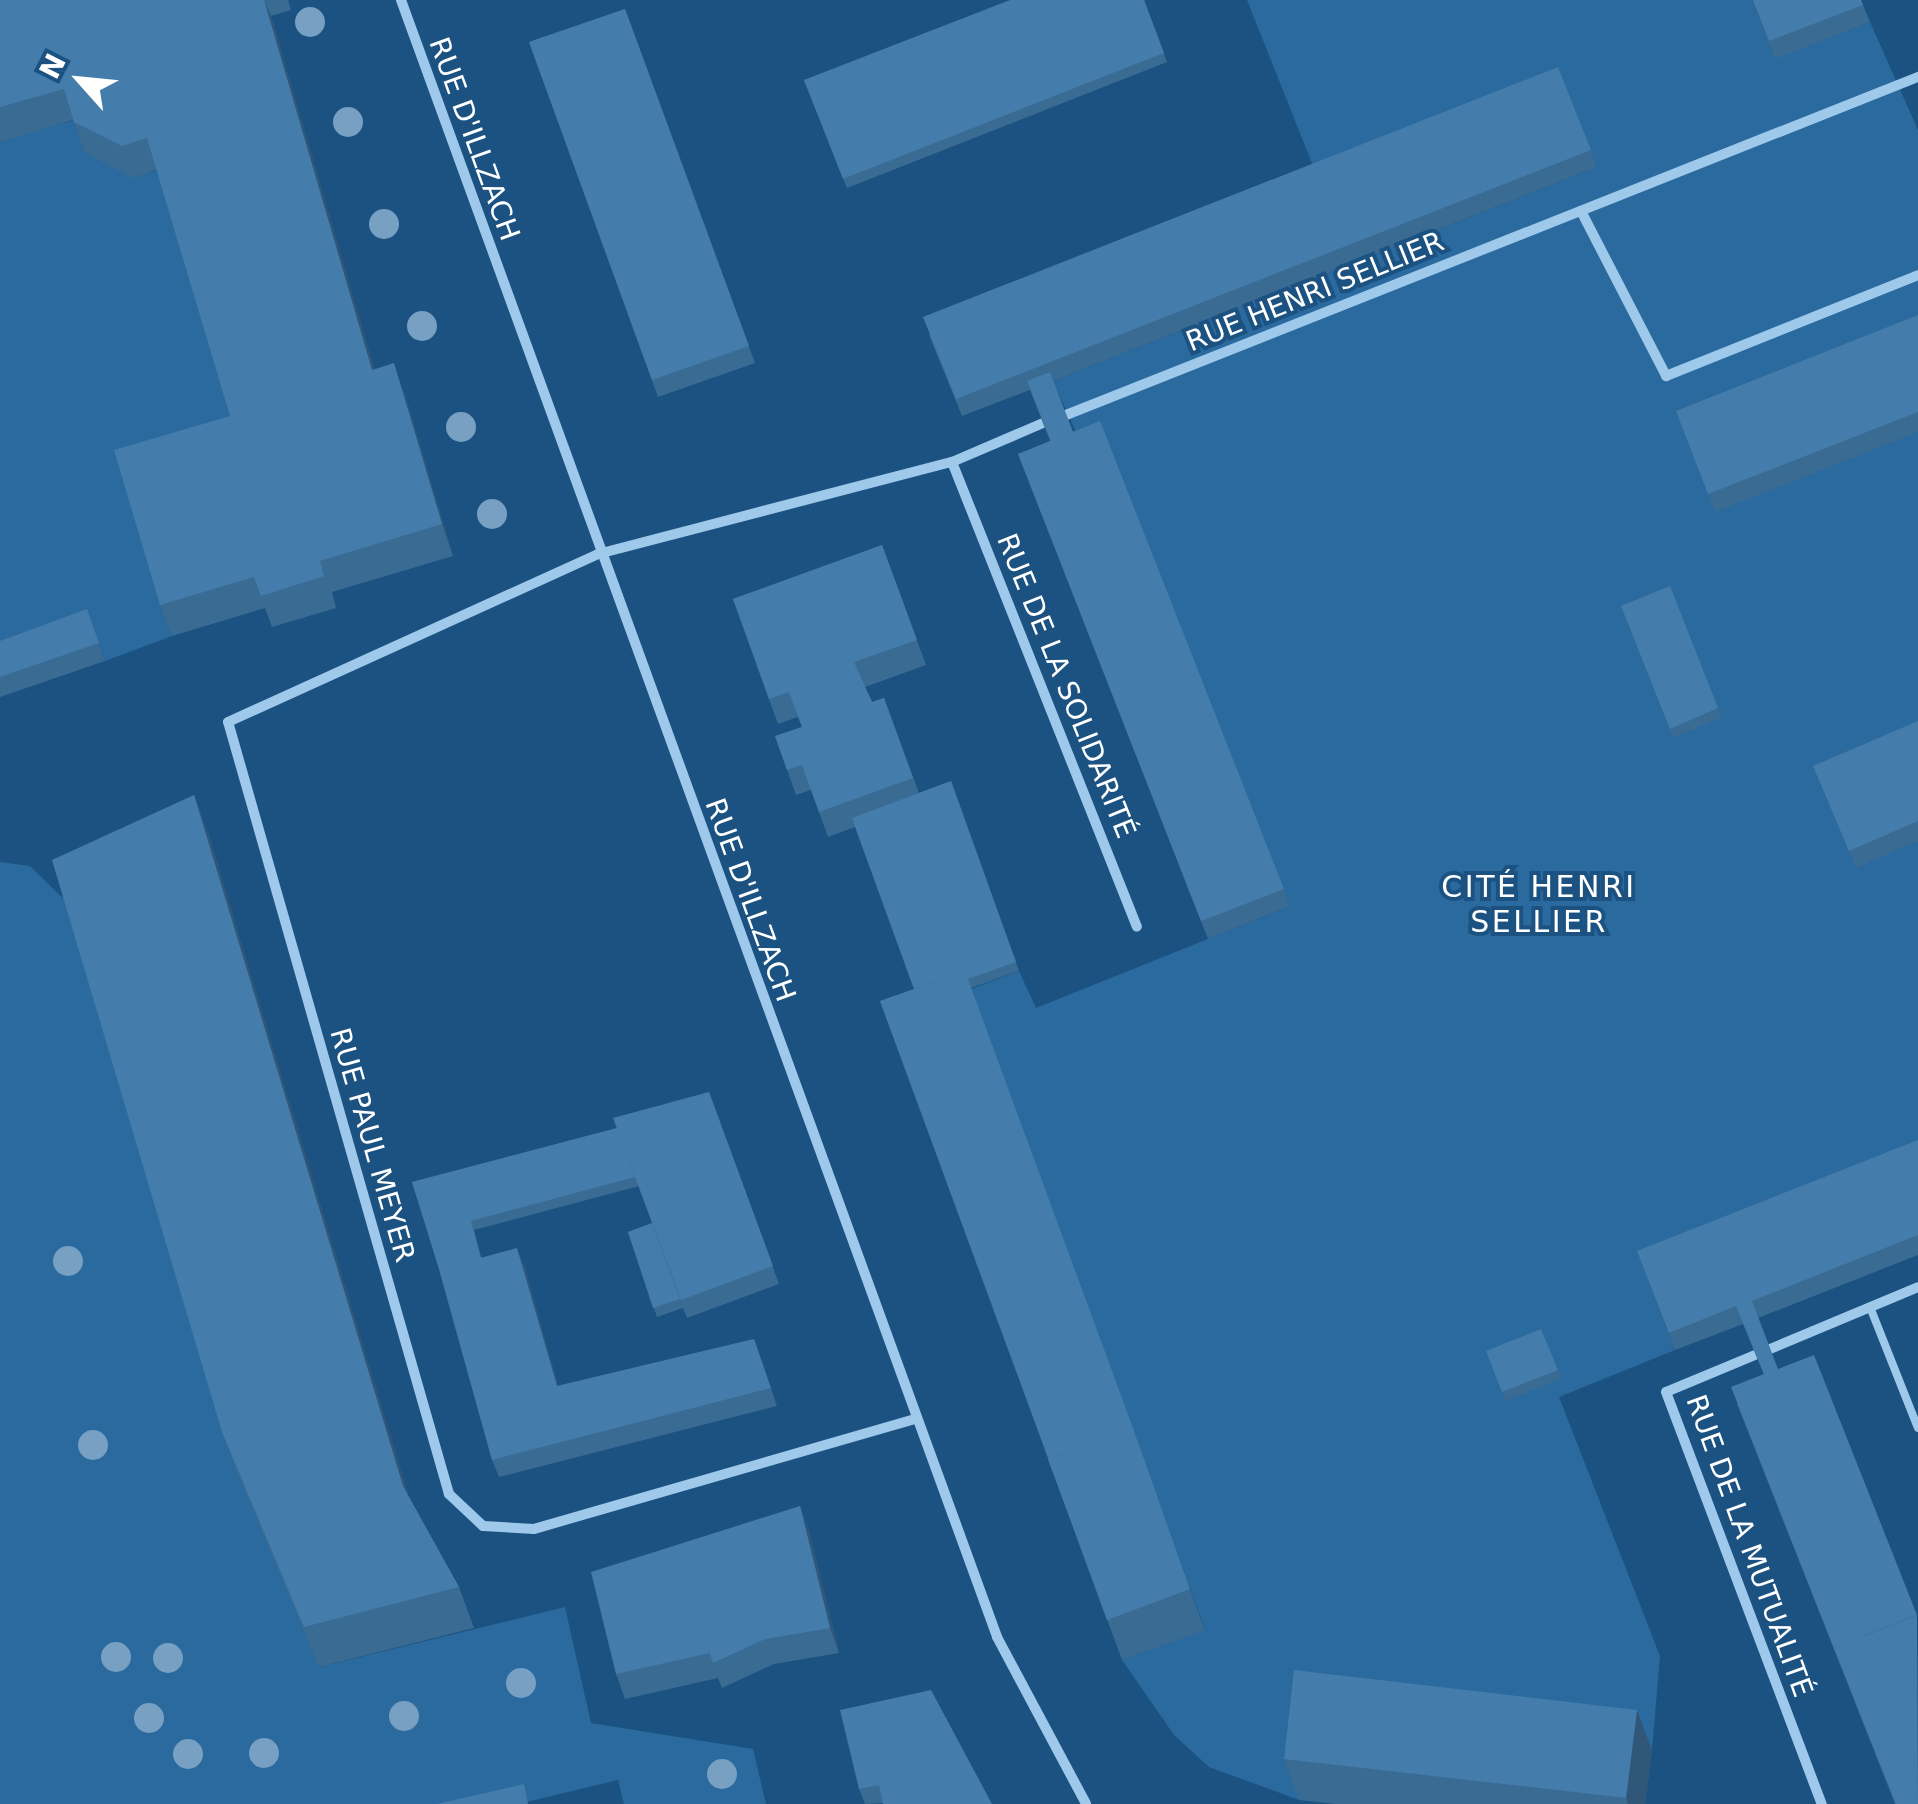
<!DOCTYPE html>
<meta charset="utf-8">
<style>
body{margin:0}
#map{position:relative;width:1918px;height:1804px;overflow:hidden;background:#1b5281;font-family:"DejaVu Sans",sans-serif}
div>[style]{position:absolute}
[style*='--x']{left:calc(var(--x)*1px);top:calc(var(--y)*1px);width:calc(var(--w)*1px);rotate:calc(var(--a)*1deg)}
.green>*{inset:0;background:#2a6a9e}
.lane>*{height:8px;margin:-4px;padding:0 4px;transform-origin:4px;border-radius:4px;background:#9fc9ea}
.street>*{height:10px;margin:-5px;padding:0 5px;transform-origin:5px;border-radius:5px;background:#9fc9ea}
.trees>*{width:30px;height:30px;margin:-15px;border-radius:50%;background:#77a0c2}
.wall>*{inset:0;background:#3a6b93}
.shaded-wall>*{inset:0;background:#305778}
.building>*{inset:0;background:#447cab}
span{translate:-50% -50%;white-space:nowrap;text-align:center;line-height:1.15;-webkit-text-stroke:8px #1b5281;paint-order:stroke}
.street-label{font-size:28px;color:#fff}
.neighbourhood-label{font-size:30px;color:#fff;letter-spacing:2.5px}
.north{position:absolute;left:30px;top:30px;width:100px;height:100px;-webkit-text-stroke:8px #1b5281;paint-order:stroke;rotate:297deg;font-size:28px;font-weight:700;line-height:40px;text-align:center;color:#fff}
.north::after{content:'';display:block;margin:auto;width:35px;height:45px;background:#fff;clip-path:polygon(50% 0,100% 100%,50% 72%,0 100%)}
</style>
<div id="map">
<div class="green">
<div style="clip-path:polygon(1247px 0,1752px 0,1775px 58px,1870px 22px,1918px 130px,1918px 1159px,1644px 1268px,1675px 1350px,1559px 1397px,1660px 1656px,1652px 1750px,1309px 1711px,1299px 1800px,1209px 1767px,1174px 1735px,1122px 1660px,1205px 1629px,971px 989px,1019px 971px,1036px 1008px,1290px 906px,1053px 381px,1597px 167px,1319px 181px)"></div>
<div style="clip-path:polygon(75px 120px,133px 177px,158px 170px,241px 447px,126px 482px,172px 636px,105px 661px,93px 627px,0 661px,0 140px)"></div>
<div style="clip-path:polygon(0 862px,30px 866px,66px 901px,319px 1667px,565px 1607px,591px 1723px,753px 1749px,766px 1804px,624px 1804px,618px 1780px,518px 1804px,0 1804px)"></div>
</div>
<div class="lane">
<div style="--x:1870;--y:1307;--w:130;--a:68.4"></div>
</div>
<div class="street">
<div style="--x:401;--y:0;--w:1742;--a:69.99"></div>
<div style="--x:997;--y:1637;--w:189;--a:61.9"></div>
<div style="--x:1581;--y:211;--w:186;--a:62.7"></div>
<div style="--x:1666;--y:376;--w:271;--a:-21.8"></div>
<div style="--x:1066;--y:415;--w:917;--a:-21.64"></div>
<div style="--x:952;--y:462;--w:500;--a:68.3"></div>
<div style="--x:1770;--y:1349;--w:160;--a:-22.7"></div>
<div style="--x:1755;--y:1355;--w:96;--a:157.4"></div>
<div style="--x:1666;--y:1392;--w:441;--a:69.3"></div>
<div style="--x:915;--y:1419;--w:397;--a:163.9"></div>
<div style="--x:534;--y:1529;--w:51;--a:-176.6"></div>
<div style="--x:483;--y:1526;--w:47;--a:-136.7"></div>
<div style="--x:449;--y:1494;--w:803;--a:-105.97"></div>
<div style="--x:228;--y:722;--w:406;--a:-24.4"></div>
<div style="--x:598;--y:554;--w:366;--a:-14.6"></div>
<div style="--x:952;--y:462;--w:99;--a:-23.2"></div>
</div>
<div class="trees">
<div style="left:310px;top:22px"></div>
<div style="left:348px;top:122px"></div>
<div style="left:384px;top:224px"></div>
<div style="left:422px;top:326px"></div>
<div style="left:461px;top:427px"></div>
<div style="left:492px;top:514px"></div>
<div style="left:68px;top:1261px"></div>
<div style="left:93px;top:1445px"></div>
<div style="left:116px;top:1657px"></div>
<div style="left:168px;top:1658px"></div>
<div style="left:521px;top:1683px"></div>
<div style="left:404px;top:1716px"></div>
<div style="left:149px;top:1718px"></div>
<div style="left:264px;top:1753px"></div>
<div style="left:188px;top:1754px"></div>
<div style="left:722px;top:1774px"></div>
</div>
<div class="wall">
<div style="clip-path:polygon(0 0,288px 0,291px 10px,271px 16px,374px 369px,405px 395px,453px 556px,332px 592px,336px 608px,272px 627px,265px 608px,172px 636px,160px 605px,230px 416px,156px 170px,133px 178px,85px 153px,73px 120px,0 142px)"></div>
<div style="clip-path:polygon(1144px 0,1167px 62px,847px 188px,804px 80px)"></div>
<div style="clip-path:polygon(1752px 0,1861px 0,1870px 22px,1775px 59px)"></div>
<div style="clip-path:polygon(625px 9px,755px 363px,658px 397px,529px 42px)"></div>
<div style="clip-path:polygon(1558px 67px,1597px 167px,1053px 381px,1073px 432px,1100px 421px,1290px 906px,1208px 939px,1018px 454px,1050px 441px,1030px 390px,962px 416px,929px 335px)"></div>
<div style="clip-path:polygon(1918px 315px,1918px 432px,1715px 512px,1676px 411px)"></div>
<div style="clip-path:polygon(882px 545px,926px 665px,865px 687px,872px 702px,884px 698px,919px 793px,951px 781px,1019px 971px,971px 988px,1205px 1630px,1122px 1660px,880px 1001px,914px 989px,855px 827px,828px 837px,811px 790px,796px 795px,775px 736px,802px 727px,798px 717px,778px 724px,733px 599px)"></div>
<div style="clip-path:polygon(1670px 586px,1722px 717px,1673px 738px,1621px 606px)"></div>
<div style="clip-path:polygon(87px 609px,105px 661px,0 697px,0 641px)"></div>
<div style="clip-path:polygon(1918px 721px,1918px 841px,1856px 868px,1813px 766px)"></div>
<div style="clip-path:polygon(194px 795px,209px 836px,408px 1496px,459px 1587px,474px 1628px,319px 1667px,237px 1472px,222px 1432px)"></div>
<div style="clip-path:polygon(709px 1092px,779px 1284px,687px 1318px,683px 1308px,657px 1317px,628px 1232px,652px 1223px,639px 1186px,474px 1230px,481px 1257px,524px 1265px,558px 1386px,754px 1339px,777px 1406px,499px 1477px,492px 1460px,439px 1269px,412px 1182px,617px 1128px)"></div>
<div style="clip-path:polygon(1918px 1140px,1918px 1255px,1758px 1318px,1918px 1804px,1895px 1804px,1737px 1404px,1764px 1375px,1743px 1324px,1675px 1350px,1637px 1251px)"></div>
<div style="clip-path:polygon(1486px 1351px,1558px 1370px,1561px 1379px,1506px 1401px)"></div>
<div style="clip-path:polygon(800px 1506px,809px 1531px,839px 1653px,774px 1664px,722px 1688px,718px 1678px,625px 1699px,616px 1674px)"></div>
<div style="clip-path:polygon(931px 1690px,883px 1803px,865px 1804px,859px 1789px)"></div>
<div style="clip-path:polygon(1652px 1750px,1645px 1804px,1335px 1804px,1299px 1800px,1284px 1759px)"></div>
</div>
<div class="shaded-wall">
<div style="clip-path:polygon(264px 0,271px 16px,384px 401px,372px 370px)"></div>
<div style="clip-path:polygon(394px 363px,405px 395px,453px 556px,442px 524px)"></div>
<div style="clip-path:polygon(194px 795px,209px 836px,418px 1526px,403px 1486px)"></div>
<div style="clip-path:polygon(517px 1248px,524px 1265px,563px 1404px,557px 1386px)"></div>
<div style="clip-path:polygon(800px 1506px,809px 1531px,839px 1653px,830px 1628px)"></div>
<div style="clip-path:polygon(1637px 1710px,1652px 1750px,1645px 1804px,1628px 1804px,1626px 1798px)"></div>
</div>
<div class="building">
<div style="clip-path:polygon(0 0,264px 0,372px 370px,394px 363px,442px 524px,320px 561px,324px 576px,261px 596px,254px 577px,160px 605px,114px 450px,230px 416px,147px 138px,122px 146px,74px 122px,64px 89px,0 107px)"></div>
<div style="clip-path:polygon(1010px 0,1144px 0,1164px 53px,843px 179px,804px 80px)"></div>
<div style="clip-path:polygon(1753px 0,1861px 0,1863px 5px,1769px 41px)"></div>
<div style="clip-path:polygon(625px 9px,749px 346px,652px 380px,529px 42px)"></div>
<div style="clip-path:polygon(1558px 67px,1591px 150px,956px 399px,923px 317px)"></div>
<div style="clip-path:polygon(1918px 315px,1918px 412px,1708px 494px,1676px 411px)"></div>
<div style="clip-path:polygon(1050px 372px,1073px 432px,1051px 441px,1027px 381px)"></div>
<div style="clip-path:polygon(1100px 421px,1284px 889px,1201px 921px,1018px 454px)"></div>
<div style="clip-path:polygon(882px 545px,917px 640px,854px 662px,872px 702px,884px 698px,913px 778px,819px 812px,802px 765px,787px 770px,775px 736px,802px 727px,789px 692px,769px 699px,733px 599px)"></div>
<div style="clip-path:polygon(1670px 586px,1718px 708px,1670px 729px,1621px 606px)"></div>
<div style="clip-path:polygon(87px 609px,99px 643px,0 677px,0 641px)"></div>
<div style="clip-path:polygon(1918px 721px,1918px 821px,1849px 851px,1813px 766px)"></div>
<div style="clip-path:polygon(951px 781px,1016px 962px,968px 979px,965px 971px,914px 989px,852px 818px)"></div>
<div style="clip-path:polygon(194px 795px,403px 1486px,459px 1587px,304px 1627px,222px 1432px,52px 860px)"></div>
<div style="clip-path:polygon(965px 971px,1133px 1428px,1048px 1459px,1057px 1482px,880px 1001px)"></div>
<div style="clip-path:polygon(709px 1092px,773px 1266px,681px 1300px,613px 1118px)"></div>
<div style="clip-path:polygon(617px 1128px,635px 1177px,471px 1221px,481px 1258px,439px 1269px,412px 1182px)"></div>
<div style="clip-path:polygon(1918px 1140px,1918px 1235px,1752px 1301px,1778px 1369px,1814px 1355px,1917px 1615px,1834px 1648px,1843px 1671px,1731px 1387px,1764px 1374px,1736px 1306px,1669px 1333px,1637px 1251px)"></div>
<div style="clip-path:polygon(652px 1223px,680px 1299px,653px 1308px,628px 1232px)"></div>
<div style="clip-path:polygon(517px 1248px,557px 1386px,754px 1339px,771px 1388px,492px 1460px,439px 1269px)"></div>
<div style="clip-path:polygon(1541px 1329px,1558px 1370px,1502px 1392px,1486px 1351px)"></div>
<div style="clip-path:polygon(1133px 1428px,1190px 1589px,1107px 1620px,1048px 1459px)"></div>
<div style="clip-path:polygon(800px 1506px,830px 1628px,765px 1639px,713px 1663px,710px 1653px,616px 1674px,591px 1572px)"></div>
<div style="clip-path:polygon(1917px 1615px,1918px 1804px,1896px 1804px,1834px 1648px)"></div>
<div style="clip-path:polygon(1294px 1670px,1637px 1710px,1626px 1798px,1284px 1759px)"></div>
<div style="clip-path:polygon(931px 1690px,992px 1804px,883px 1804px,879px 1785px,859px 1789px,840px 1710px)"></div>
<div style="clip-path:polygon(524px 1784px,528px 1804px,437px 1804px)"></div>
</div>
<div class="street-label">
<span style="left:474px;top:139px;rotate:70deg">RUE D'ILLZACH</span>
<span style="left:1315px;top:292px;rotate:-22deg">RUE HENRI SELLIER</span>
<span style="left:1066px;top:686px;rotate:68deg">RUE DE LA SOLIDARITÉ</span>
<span style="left:750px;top:900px;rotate:70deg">RUE D'ILLZACH</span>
<span style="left:372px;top:1145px;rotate:74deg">RUE PAUL MEYER</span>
<span style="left:1749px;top:1546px;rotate:70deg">RUE DE LA MUTUALITÉ</span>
</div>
<div class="neighbourhood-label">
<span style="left:1539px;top:904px">CITÉ HENRI<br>SELLIER</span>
</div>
<div class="north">N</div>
</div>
